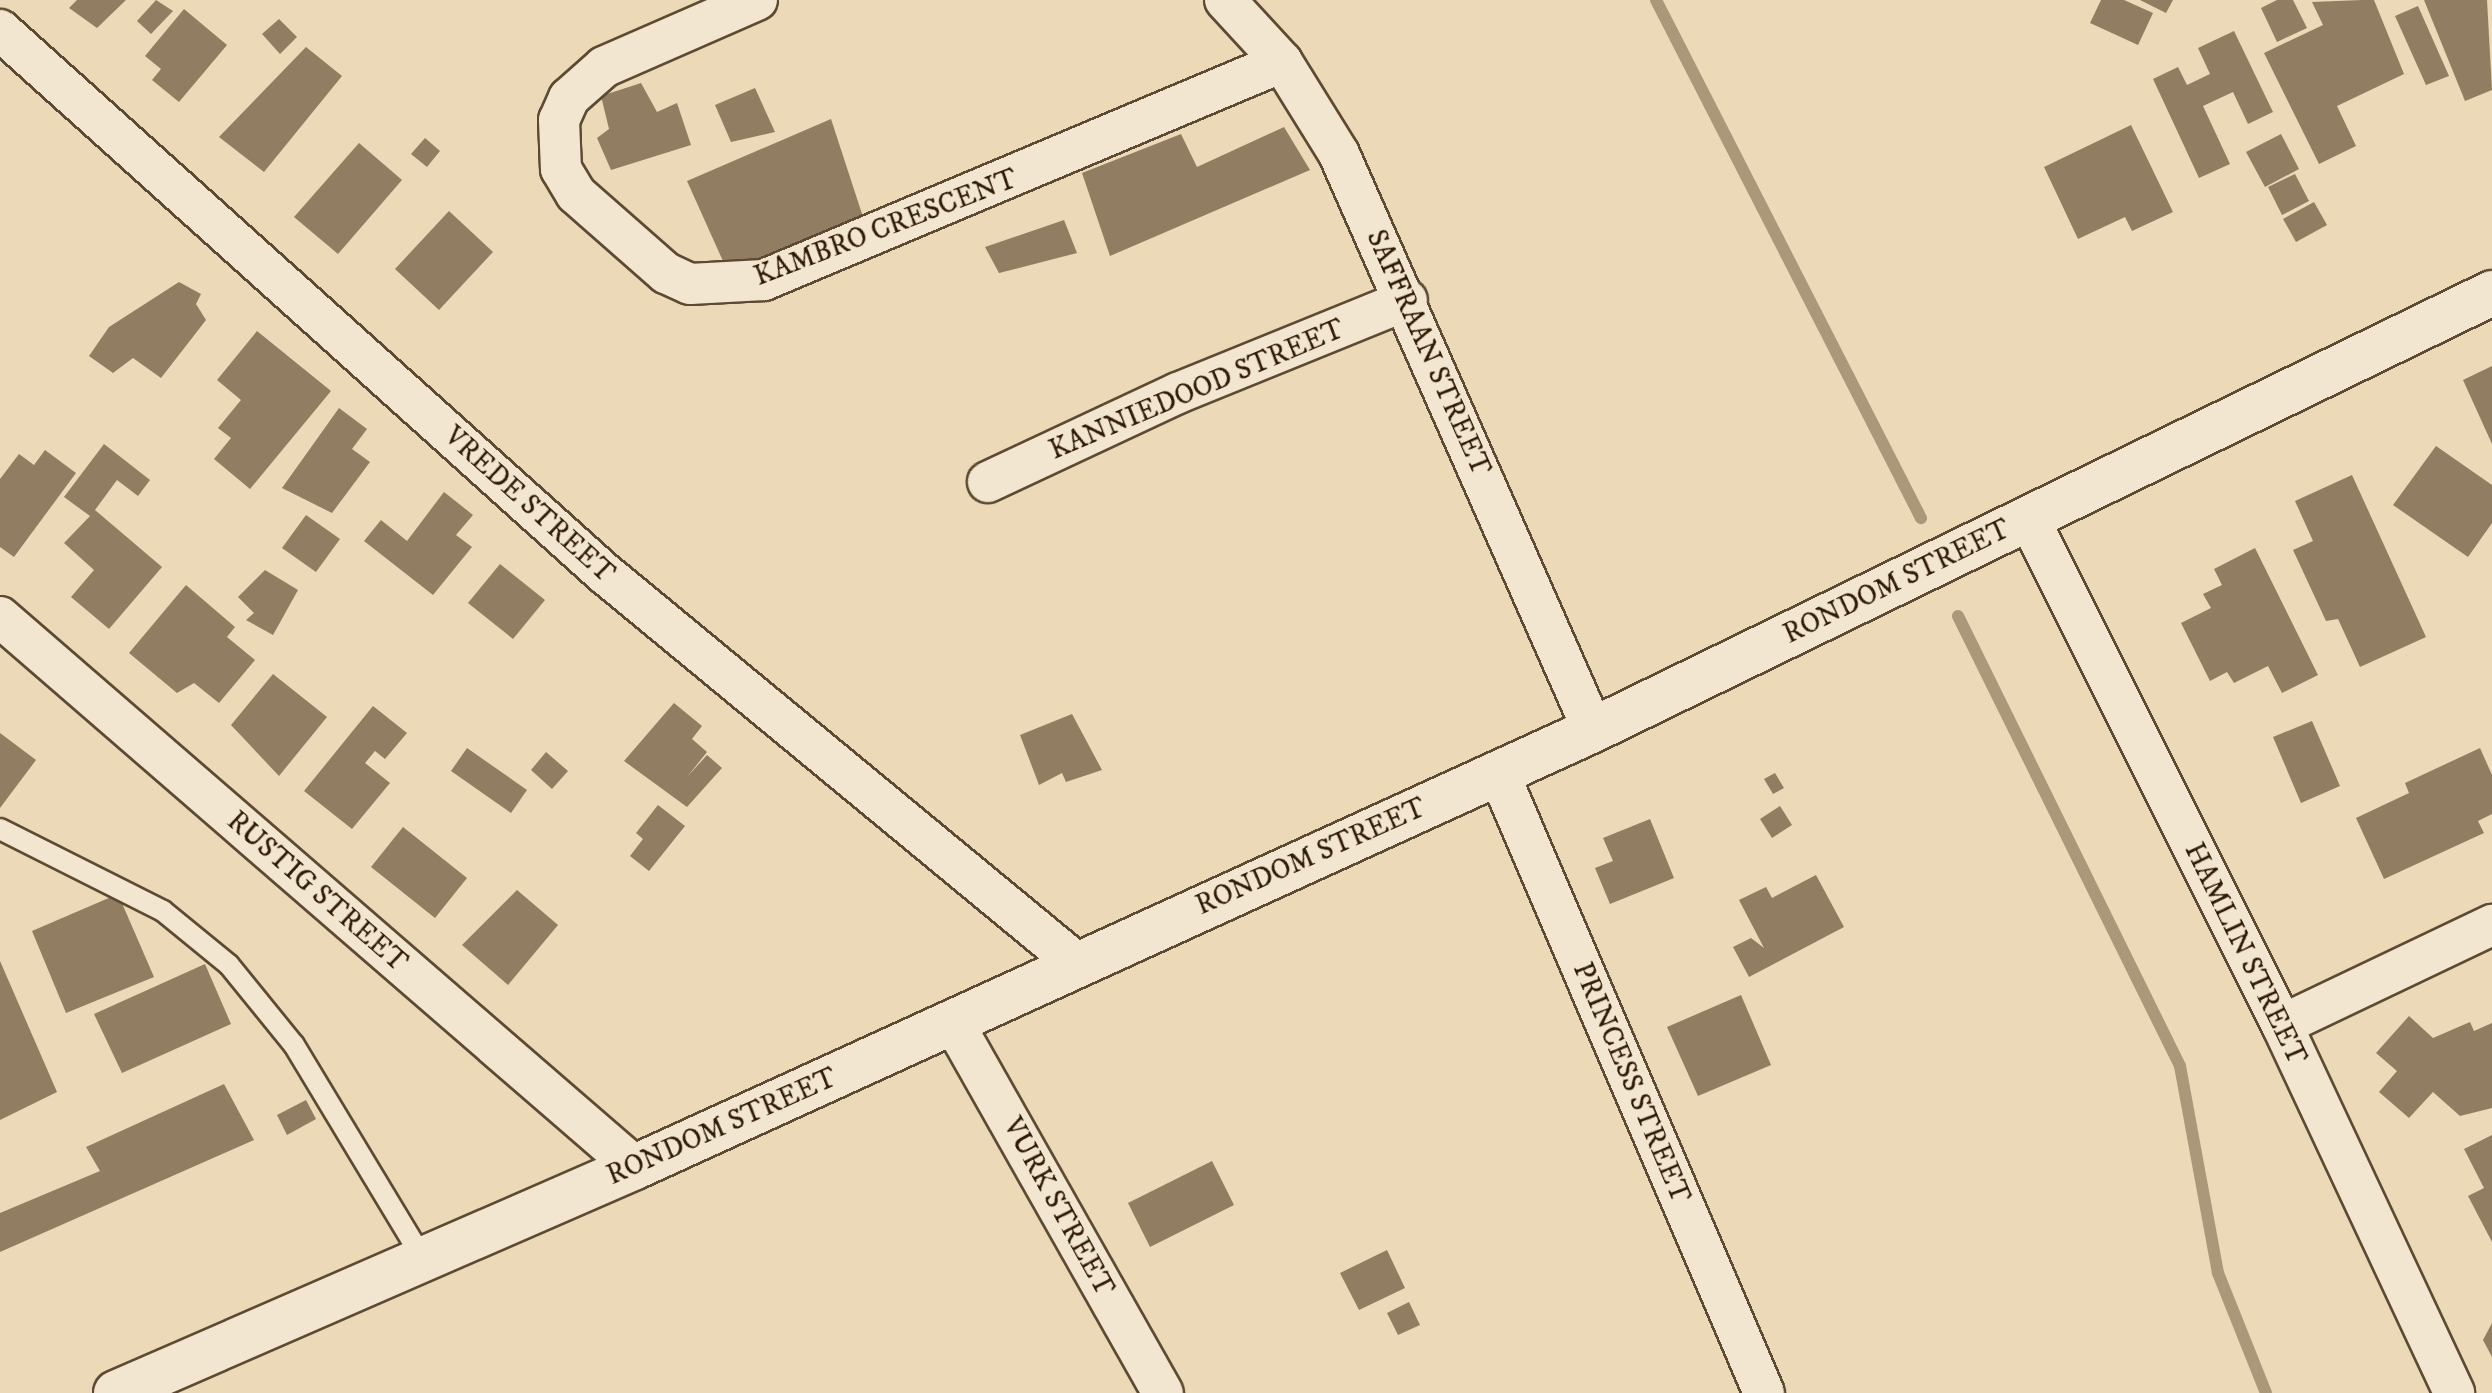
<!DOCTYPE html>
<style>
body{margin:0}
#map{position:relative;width:2492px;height:1393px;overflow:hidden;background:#ebd9b7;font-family:"IM FELL DW Pica",serif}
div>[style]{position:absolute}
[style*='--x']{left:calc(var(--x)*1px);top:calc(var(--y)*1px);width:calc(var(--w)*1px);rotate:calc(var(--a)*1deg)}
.stream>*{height:12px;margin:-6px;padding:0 6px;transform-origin:6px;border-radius:6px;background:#ab987a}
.building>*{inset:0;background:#917d62}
.roads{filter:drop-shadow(2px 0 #5e4a32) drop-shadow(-2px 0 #5e4a32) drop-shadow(0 2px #5e4a32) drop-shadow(0 -2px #5e4a32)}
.service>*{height:20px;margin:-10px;padding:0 10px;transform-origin:10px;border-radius:10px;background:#f2e6d0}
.minor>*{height:40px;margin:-20px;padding:0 20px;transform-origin:20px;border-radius:20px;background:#f2e6d0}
.tertiary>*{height:44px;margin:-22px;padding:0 22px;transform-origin:22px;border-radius:22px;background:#f2e6d0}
span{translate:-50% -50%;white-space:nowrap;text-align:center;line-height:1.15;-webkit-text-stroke:6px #f2e6d0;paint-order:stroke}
.street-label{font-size:28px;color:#2f1a05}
</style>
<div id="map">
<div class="stream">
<div style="--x:1656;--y:0;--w:582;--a:62.91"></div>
<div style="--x:1958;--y:616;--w:502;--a:63.74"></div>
<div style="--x:2180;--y:1066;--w:210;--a:79.6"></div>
<div style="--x:2218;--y:1273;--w:129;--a:68.2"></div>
</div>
<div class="building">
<div style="clip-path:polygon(77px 0,126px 0,97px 28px,69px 8px)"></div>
<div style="clip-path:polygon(156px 0,173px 11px,151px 34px,137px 21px)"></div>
<div style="clip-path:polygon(2101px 0,2124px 0,2153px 13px,2138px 45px,2090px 23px)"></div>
<div style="clip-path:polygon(2140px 0,2173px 0,2166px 13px)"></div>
<div style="clip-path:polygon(2277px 0,2293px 0,2307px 28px,2277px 42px,2261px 8px)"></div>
<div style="clip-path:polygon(2362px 0,2374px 0,2404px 74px,2337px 106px,2356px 146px,2319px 164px,2264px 53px,2323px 25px,2312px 2px)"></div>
<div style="clip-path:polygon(2424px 0,2487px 0,2492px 90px,2465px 101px)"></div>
<div style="clip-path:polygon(2418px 6px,2449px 76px,2426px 85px,2395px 16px)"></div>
<div style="clip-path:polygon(184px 9px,227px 45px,179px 102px,152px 80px,161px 69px,145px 56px)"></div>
<div style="clip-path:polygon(279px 19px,297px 37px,280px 54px,262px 34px)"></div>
<div style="clip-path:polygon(2234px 31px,2273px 112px,2248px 124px,2233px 92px,2203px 106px,2230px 164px,2199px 178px,2153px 79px,2178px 67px,2187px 85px,2210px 74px,2198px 48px)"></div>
<div style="clip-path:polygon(306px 47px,342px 76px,264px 172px,219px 137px)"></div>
<div style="clip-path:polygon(641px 83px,657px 112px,677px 103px,691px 145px,611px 170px,597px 138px,609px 129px,601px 96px)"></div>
<div style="clip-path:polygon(755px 88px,775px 132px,731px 142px,715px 105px)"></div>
<div style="clip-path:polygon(831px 119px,864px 220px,727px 270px,687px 181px)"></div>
<div style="clip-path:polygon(2131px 125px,2173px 212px,2132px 231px,2125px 217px,2078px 239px,2044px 167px)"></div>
<div style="clip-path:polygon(1284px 127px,1310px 170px,1110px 256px,1082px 173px,1181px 134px,1197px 167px)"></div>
<div style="clip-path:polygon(2281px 134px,2299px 169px,2265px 187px,2246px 152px)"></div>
<div style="clip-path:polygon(425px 138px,440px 151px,427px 167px,411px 154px)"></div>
<div style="clip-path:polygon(359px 143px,402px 180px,338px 254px,294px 217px)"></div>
<div style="clip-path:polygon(2295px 174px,2309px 201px,2282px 215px,2268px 187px)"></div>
<div style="clip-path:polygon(2314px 202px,2327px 225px,2296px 242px,2283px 219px)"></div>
<div style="clip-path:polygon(449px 211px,493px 252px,439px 310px,395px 269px)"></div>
<div style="clip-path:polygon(1064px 220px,1077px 253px,999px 273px,985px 247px)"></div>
<div style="clip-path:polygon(179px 282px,201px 294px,196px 304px,206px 320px,161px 378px,133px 358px,113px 373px,89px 356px,109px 327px)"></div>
<div style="clip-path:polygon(257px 331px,331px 391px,250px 489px,214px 459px,231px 438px,218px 428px,241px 400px,217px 380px)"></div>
<div style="clip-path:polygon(2492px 366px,2492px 444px,2463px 380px)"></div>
<div style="clip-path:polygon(339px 408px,367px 429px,352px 449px,370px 462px,332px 513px,282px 488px)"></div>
<div style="clip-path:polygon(104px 444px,150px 480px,138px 496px,117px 480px,95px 510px,162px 567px,109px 629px,71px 597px,94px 570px,64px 543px,90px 516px,64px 497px)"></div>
<div style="clip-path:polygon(2436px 446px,2492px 485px,2492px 523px,2468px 557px,2393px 505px)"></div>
<div style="clip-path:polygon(45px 450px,76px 473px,14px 557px,0 547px,0 479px,19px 454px,34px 465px)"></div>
<div style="clip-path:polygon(2352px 475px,2426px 637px,2360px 667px,2338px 619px,2326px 621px,2293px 550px,2313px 541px,2295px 501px)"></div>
<div style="clip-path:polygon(444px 492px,473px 515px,456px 535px,472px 547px,433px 595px,364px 541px,381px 520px,407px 541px)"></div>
<div style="clip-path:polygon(306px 515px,340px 539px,316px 572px,282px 548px)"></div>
<div style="clip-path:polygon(2255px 548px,2318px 675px,2282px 693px,2268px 666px,2234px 683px,2227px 672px,2210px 681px,2181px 623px,2211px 608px,2203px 594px,2222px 585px,2214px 569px)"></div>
<div style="clip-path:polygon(500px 564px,545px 600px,513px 639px,468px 603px)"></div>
<div style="clip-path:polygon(265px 570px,298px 590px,273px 635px,246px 620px,254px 613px,238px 597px)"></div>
<div style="clip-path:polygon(186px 585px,235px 627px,227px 637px,255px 660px,219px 703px,194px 683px,177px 693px,129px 653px)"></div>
<div style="clip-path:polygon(273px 674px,327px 717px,279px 776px,231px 725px)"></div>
<div style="clip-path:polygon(674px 703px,702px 726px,692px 739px,707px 752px,687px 777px,707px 755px,722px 768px,687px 807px,624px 761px)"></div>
<div style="clip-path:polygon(373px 706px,407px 733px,385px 759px,375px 751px,365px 763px,390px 783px,352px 829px,304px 791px)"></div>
<div style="clip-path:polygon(1072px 714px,1102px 770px,1066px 782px,1062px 773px,1039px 785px,1020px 735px)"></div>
<div style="clip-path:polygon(2312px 721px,2340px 786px,2301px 803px,2273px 737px)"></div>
<div style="clip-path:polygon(0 733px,36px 760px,0 808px)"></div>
<div style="clip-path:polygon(467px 748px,527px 790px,511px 813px,451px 771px)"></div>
<div style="clip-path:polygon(2480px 748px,2492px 775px,2492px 814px,2478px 821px,2484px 833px,2384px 879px,2356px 818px,2409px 793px,2405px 783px)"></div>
<div style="clip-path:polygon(546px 752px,568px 771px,552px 789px,531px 770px)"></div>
<div style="clip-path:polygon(1775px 773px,1784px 788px,1773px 794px,1764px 779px)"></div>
<div style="clip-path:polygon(658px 805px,685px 826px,649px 871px,630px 856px,643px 839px,636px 833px)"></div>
<div style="clip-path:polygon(1780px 806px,1792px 825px,1772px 838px,1760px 819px)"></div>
<div style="clip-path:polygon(1650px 819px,1674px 878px,1610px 904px,1595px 868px,1613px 861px,1603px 838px)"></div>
<div style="clip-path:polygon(403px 827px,467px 878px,435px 918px,371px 867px)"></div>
<div style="clip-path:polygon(1816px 875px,1844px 927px,1749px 977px,1733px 947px,1751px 938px,1764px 948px,1739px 900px,1766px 887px,1772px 898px)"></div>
<div style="clip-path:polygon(517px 890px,558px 925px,508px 985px,462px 945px)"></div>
<div style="clip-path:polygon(118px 894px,154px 977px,66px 1013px,32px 931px)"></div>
<div style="clip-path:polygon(0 961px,57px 1092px,0 1120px)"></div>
<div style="clip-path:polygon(205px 964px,231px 1024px,122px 1073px,94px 1014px)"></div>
<div style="clip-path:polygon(1741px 995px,1771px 1065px,1698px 1096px,1667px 1027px)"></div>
<div style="clip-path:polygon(2409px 1016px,2433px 1038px,2470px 1022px,2474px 1031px,2492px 1023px,2492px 1108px,2460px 1116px,2433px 1092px,2409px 1118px,2379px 1092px,2397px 1071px,2376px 1053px)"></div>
<div style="clip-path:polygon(224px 1084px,254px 1140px,0 1252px,0 1213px,100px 1171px,86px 1147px)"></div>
<div style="clip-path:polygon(306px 1100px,316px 1119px,287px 1135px,277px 1115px)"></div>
<div style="clip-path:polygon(2492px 1135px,2492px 1242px,2468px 1196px,2484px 1188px,2464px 1149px)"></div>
<div style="clip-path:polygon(1212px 1161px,1234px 1205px,1150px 1247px,1128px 1203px)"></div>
<div style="clip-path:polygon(1387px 1250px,1405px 1288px,1359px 1310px,1340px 1273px)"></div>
<div style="clip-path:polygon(1409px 1302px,1420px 1325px,1398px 1335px,1387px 1313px)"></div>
<div style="clip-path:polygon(2492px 1323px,2492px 1357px,2483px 1340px)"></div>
</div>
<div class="roads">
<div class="service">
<div style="--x:0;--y:829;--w:182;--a:26.7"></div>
<div style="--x:163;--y:911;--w:85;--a:39.3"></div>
<div style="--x:229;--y:965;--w:103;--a:50.9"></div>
<div style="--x:294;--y:1045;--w:250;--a:58.9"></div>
</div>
<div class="minor">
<div style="--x:757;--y:0;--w:167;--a:156.4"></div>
<div style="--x:604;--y:67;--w:47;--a:138.5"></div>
<div style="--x:569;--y:98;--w:24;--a:114"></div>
<div style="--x:559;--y:120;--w:49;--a:87.7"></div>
<div style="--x:561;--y:169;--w:29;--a:59"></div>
<div style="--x:576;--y:194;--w:120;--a:41.3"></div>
<div style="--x:666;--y:273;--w:26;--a:25"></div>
<div style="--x:690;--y:284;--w:74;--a:-3.1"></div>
<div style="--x:764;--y:280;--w:562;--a:-22.82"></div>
<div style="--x:1225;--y:0;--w:84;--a:47.4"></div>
<div style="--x:1282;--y:62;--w:108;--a:58.2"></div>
<div style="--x:1339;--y:154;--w:630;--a:66.2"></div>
<div style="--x:0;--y:30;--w:812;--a:41.96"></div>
<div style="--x:604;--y:573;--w:611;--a:39.55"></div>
<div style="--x:988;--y:482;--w:210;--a:-25.1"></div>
<div style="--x:1178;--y:393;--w:247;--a:-22.1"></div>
<div style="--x:2029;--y:519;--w:566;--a:63.43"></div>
<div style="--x:2282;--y:1025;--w:406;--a:64.9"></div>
<div style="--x:0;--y:617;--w:840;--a:40.9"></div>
<div style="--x:1499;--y:774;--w:673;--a:66.82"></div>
<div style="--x:953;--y:1022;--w:426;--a:60.5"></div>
<div style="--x:2282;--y:1025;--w:233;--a:-25.5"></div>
</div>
<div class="tertiary">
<div style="--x:116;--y:1393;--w:566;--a:-23.53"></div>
<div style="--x:635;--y:1167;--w:1053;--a:-24.52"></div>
<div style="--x:1593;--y:730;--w:1000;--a:-25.92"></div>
</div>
</div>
<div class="street-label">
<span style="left:886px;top:228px;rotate:-21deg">KAMBRO CRESCENT</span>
<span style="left:1428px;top:353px;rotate:66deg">SAFFRAAN STREET</span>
<span style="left:1197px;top:390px;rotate:-23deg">KANNIEDOOD STREET</span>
<span style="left:529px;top:505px;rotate:42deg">VREDE STREET</span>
<span style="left:1897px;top:582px;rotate:-26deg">RONDOM STREET</span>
<span style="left:1311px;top:857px;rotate:-24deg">RONDOM STREET</span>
<span style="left:317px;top:892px;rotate:41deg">RUSTIG STREET</span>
<span style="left:2245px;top:954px;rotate:64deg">HAMLIN STREET</span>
<span style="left:1631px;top:1083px;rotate:67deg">PRINCESS STREET</span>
<span style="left:722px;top:1127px;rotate:-24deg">RONDOM STREET</span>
<span style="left:1058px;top:1207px;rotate:61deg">VURK STREET</span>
</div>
</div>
